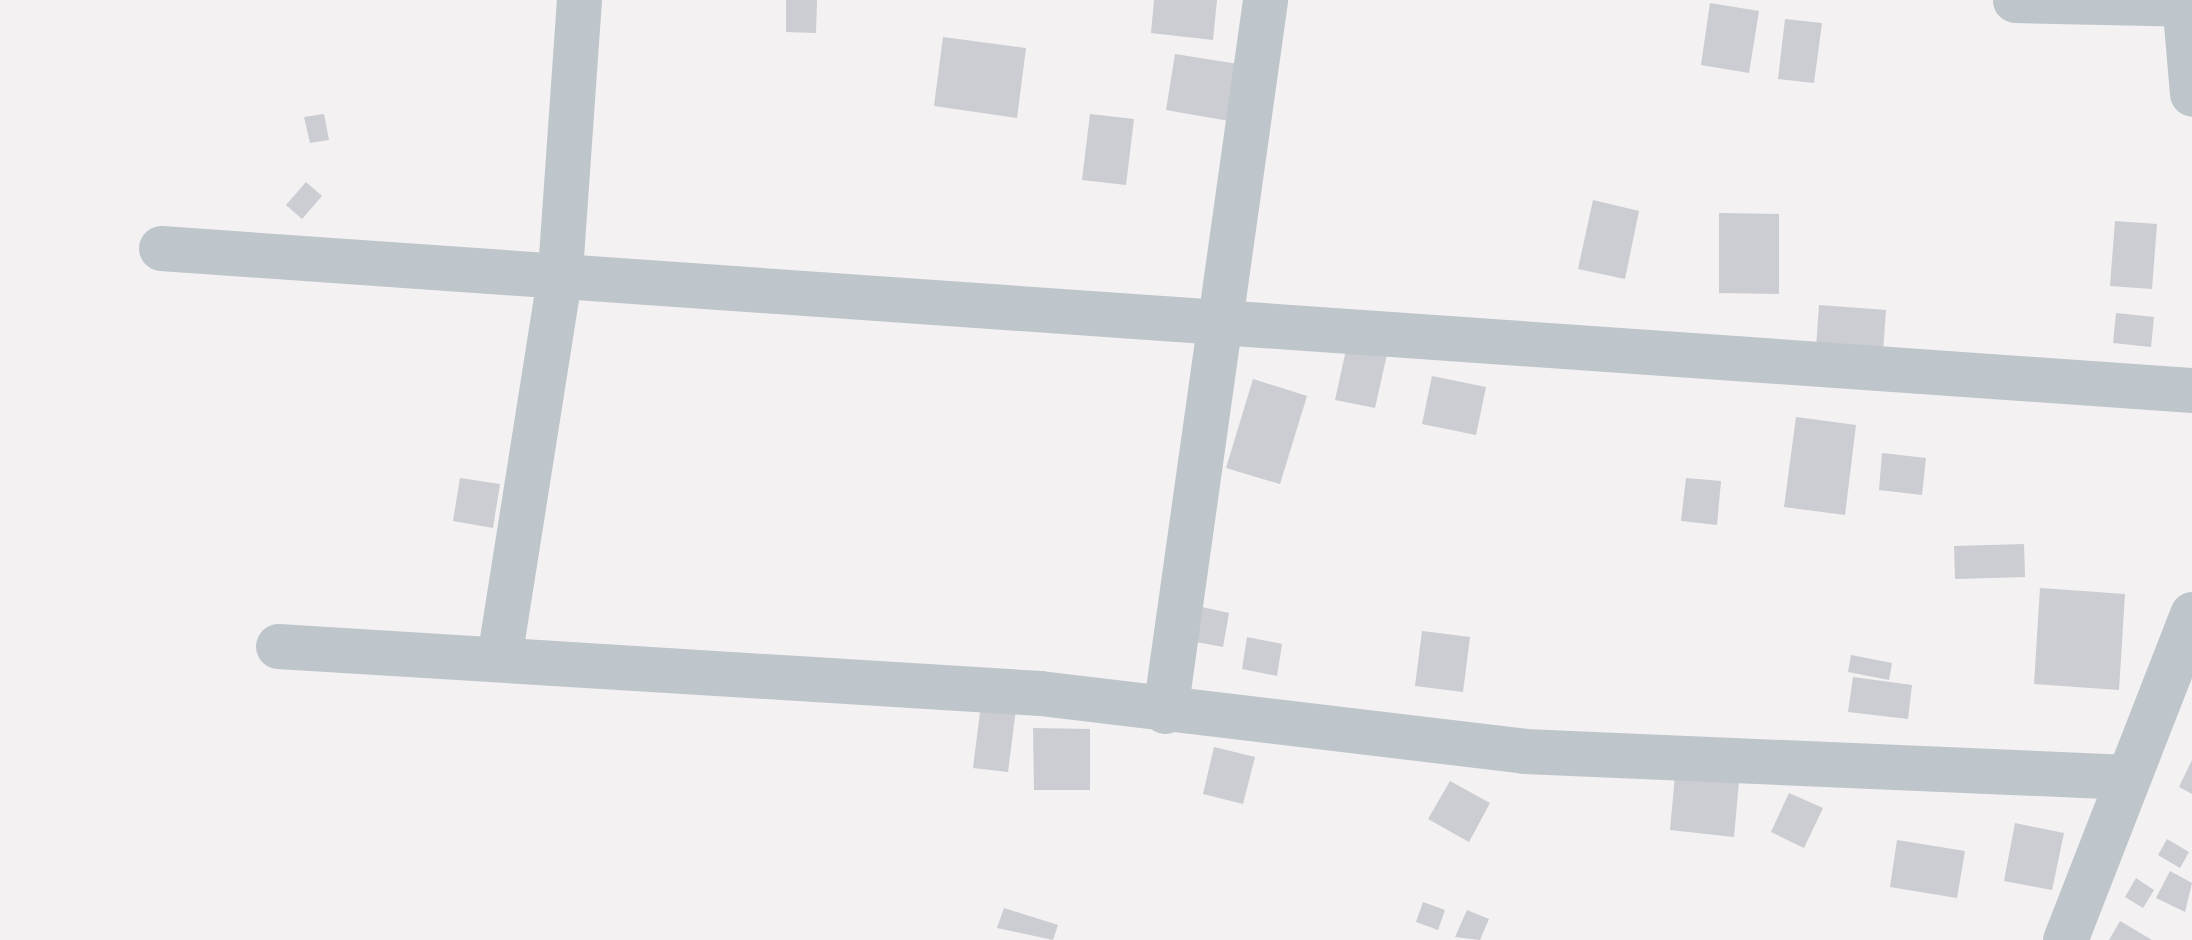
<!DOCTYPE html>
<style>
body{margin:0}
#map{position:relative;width:2192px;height:940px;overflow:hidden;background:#f3f1f1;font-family:"Varela Round",sans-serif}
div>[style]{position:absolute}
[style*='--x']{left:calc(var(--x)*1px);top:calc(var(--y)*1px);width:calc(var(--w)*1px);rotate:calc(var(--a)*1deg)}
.building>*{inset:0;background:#cbcdd2}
.minor>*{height:45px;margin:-22.5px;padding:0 22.5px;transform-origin:22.5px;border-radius:22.5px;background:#bec5cb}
span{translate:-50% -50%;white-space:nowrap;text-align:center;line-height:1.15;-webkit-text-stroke:10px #fff;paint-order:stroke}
</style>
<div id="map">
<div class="building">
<div style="clip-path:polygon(786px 0,817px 0,816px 33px,786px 32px)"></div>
<div style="clip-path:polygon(1154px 0,1217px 0,1213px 40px,1151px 33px)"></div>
<div style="clip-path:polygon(1710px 3px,1759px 11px,1749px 73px,1701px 65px)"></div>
<div style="clip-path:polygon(1785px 19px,1822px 23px,1814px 83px,1778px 79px)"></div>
<div style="clip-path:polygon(943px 37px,1026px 48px,1017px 118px,934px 106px)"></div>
<div style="clip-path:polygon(1175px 54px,1238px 64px,1229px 121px,1166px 110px)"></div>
<div style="clip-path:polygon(324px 114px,329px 140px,310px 143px,304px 117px)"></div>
<div style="clip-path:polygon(1090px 114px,1134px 119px,1126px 185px,1082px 180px)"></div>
<div style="clip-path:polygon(306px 182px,322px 196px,302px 219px,286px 205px)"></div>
<div style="clip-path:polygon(1593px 200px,1639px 211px,1625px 279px,1578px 269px)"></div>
<div style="clip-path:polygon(1719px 213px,1779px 214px,1779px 294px,1719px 293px)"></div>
<div style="clip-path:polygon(2115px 221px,2157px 224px,2152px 289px,2110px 286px)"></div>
<div style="clip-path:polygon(1819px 305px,1886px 310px,1883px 353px,1816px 348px)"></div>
<div style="clip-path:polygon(2116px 313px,2154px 317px,2151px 347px,2113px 343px)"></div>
<div style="clip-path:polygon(1348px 341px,1388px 350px,1375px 408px,1335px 400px)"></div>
<div style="clip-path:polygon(1432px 376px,1486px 387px,1476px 435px,1422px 424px)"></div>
<div style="clip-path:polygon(1253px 379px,1307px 396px,1280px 484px,1226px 468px)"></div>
<div style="clip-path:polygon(1796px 417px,1856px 425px,1845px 515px,1784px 507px)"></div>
<div style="clip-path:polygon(1882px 453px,1926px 458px,1922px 495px,1879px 490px)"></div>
<div style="clip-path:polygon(460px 478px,500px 484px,493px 528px,453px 521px)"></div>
<div style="clip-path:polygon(1686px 478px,1721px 481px,1717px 525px,1681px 521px)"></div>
<div style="clip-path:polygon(2024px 544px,2025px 577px,1955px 579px,1954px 546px)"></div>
<div style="clip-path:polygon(2040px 588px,2125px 594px,2119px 690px,2034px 684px)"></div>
<div style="clip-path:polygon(1202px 607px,1229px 613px,1223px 647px,1196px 642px)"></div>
<div style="clip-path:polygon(1422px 631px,1470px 637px,1463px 692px,1415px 686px)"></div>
<div style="clip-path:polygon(1247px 637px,1282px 644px,1277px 676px,1242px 669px)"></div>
<div style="clip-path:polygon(1851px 655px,1892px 663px,1889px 680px,1848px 672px)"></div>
<div style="clip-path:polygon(1853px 677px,1912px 685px,1908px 719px,1848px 712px)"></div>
<div style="clip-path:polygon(981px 704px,1016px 709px,1008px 772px,973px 768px)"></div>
<div style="clip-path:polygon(1033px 728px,1090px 729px,1090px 790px,1034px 790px)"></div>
<div style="clip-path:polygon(1214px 747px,1255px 757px,1243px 804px,1203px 794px)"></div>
<div style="clip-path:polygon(2192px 760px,2192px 794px,2179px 787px)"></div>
<div style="clip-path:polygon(1675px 775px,1739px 781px,1734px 837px,1670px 830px)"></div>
<div style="clip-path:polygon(1450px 781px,1490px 803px,1469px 842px,1428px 819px)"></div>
<div style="clip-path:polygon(1789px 793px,1823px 808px,1804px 848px,1771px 832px)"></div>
<div style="clip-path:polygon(2015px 823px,2064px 833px,2052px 890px,2004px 881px)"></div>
<div style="clip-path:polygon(2167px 839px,2189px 852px,2180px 868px,2158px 855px)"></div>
<div style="clip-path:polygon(1897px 840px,1965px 851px,1957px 898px,1890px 887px)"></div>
<div style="clip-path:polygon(2170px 871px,2192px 883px,2185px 912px,2156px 898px)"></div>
<div style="clip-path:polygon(2136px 878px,2154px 890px,2143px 908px,2125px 897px)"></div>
<div style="clip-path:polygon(1423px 902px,1445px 910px,1438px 930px,1416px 922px)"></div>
<div style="clip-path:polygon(1004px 908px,1058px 925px,1053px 940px,997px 928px)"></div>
<div style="clip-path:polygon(1467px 910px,1489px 919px,1480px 940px,1455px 937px)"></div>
<div style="clip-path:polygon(2120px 921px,2152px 940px,2109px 940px)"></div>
</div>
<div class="minor">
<div style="--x:2015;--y:0;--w:170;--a:1.3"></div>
<div style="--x:2184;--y:0;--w:94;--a:85.1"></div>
<div style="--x:161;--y:248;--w:2036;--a:4"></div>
<div style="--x:278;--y:646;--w:763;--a:3.53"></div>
<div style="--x:1040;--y:693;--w:487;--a:6.8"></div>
<div style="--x:1524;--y:751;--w:605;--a:2.46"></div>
<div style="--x:499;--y:658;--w:392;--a:-81"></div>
<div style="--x:560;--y:271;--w:272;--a:-86"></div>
<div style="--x:1165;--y:711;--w:718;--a:-81.99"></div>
<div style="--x:2065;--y:940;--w:350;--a:-68.7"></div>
</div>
</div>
